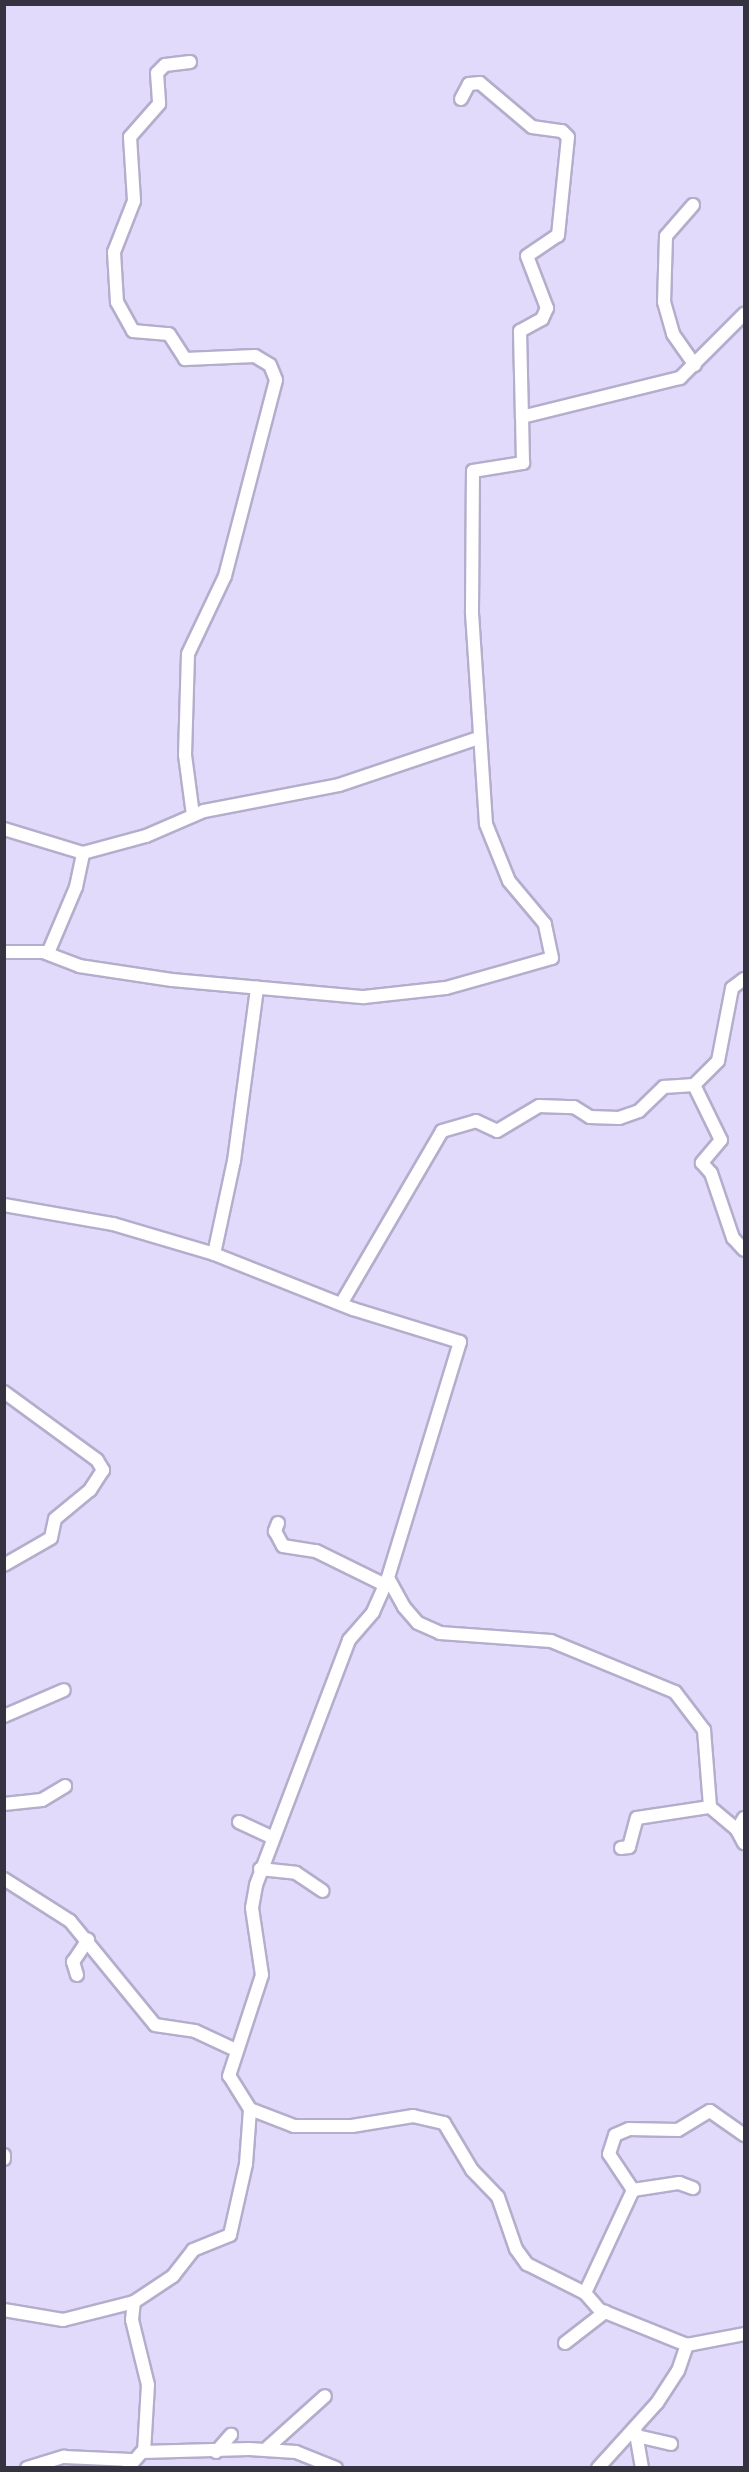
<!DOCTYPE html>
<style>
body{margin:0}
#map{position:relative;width:749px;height:2472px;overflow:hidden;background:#e1dafa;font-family:Roboto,sans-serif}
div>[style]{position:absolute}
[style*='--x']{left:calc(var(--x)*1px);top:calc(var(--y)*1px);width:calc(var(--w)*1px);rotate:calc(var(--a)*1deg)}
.roads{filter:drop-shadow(2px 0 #b5adcc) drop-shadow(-2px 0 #b5adcc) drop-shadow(0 2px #b5adcc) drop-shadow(0 -2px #b5adcc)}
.minor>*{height:12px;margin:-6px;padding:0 6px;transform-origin:6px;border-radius:6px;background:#fff}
span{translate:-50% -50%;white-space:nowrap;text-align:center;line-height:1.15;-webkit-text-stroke:4.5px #e1dafa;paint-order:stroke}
.frame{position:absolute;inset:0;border:6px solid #363340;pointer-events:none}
</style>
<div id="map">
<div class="roads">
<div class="minor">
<div style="--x:190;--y:62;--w:25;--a:173"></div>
<div style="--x:165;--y:65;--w:11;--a:135"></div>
<div style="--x:157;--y:73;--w:31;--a:86"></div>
<div style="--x:159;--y:104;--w:44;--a:131.3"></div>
<div style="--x:130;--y:137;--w:64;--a:86.4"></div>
<div style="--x:134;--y:201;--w:55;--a:111.4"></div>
<div style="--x:114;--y:252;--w:50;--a:86.6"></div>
<div style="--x:117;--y:302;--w:33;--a:61"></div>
<div style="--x:133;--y:331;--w:36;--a:5"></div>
<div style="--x:169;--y:334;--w:30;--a:57"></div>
<div style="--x:185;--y:359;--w:70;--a:-2.5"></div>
<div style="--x:255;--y:356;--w:17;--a:31"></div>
<div style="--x:270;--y:365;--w:16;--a:68"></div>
<div style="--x:276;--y:380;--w:203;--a:104.6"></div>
<div style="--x:225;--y:576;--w:86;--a:115.4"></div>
<div style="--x:188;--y:654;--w:101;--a:91.7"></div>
<div style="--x:185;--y:755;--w:61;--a:82.4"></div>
<div style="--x:461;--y:99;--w:17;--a:-62"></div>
<div style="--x:469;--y:84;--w:11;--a:-5"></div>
<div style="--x:480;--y:83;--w:68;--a:40.2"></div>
<div style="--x:532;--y:127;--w:30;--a:8"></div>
<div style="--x:562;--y:131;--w:8;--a:45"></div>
<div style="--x:568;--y:137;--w:99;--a:95.8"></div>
<div style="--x:558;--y:235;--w:37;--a:146"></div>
<div style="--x:527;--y:256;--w:56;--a:69"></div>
<div style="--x:547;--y:308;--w:12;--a:114"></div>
<div style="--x:542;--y:319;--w:25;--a:151"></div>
<div style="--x:520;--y:331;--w:86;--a:88.7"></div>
<div style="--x:693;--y:205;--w:41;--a:131.1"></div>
<div style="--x:666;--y:236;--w:66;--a:91.7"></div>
<div style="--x:664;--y:302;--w:33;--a:74"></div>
<div style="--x:673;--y:334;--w:38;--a:55"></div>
<div style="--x:4;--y:829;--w:83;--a:16.9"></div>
<div style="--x:83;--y:853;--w:65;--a:-15.1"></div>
<div style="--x:146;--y:836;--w:63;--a:-23.3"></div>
<div style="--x:204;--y:811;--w:137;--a:-10.9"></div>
<div style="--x:339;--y:785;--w:148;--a:-18.6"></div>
<div style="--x:4;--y:952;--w:39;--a:0"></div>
<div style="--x:43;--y:952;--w:39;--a:21"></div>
<div style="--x:79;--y:966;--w:94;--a:8.6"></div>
<div style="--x:172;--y:980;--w:193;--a:5.1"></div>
<div style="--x:364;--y:997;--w:82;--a:-6.3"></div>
<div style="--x:446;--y:988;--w:110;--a:-15.8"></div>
<div style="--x:552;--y:958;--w:35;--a:-102"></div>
<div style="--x:545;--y:924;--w:56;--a:-129.9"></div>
<div style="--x:509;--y:881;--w:61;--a:-112"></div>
<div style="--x:486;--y:824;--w:213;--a:-93.8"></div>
<div style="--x:472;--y:611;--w:140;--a:-89.6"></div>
<div style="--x:473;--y:471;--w:51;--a:-9.1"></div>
<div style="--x:523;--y:463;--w:46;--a:-91.2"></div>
<div style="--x:522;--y:417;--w:163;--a:-13.9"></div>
<div style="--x:680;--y:378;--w:91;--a:-45"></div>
<div style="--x:48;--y:953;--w:72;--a:-67"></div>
<div style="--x:76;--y:887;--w:35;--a:-78"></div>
<div style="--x:694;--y:1085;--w:61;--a:63.9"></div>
<div style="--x:721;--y:1140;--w:30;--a:130"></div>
<div style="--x:702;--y:1163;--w:13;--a:48"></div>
<div style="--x:711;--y:1173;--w:69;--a:71.3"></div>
<div style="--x:733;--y:1238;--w:16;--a:47"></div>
<div style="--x:4;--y:1205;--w:111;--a:9.9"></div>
<div style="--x:113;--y:1224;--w:105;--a:16.5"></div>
<div style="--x:214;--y:1254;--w:149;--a:21.6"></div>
<div style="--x:353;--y:1309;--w:112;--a:17.1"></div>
<div style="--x:460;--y:1342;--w:247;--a:107"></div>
<div style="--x:388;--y:1578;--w:33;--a:61"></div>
<div style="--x:404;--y:1607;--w:21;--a:49"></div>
<div style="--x:418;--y:1623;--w:24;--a:24"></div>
<div style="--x:440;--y:1633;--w:111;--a:4.1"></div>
<div style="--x:551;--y:1641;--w:134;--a:22.4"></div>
<div style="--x:675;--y:1692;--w:48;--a:52.7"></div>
<div style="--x:704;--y:1730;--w:77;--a:85.5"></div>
<div style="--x:710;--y:1807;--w:35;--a:40"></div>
<div style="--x:214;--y:1254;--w:95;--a:-77.9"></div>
<div style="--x:234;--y:1161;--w:175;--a:-82.4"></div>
<div style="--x:341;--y:1304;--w:200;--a:-59.7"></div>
<div style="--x:442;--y:1131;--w:35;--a:-16"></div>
<div style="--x:476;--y:1121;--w:23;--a:25"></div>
<div style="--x:497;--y:1131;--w:49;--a:-30.8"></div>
<div style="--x:539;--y:1106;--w:35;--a:2"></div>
<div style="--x:574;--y:1107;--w:19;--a:32"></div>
<div style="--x:590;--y:1117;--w:29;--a:2"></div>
<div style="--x:619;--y:1118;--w:21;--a:-19"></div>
<div style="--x:639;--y:1111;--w:35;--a:-44"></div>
<div style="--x:664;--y:1087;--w:30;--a:-4"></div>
<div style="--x:694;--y:1085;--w:34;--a:-45"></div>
<div style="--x:718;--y:1061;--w:74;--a:-79.1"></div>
<div style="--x:732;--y:988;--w:15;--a:-37"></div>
<div style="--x:4;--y:1392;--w:115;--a:36.2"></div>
<div style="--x:97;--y:1460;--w:12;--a:59"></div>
<div style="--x:103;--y:1470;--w:24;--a:123"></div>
<div style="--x:90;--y:1490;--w:45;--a:140.4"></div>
<div style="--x:55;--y:1519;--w:19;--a:102"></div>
<div style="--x:51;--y:1538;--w:54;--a:150.1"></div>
<div style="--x:278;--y:1523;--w:9;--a:111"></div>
<div style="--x:275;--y:1531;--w:17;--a:62"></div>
<div style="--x:283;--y:1546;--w:33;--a:9"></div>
<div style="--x:316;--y:1551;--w:77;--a:26.2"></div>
<div style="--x:4;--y:1716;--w:65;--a:-23.4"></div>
<div style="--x:4;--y:1804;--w:38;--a:-6"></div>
<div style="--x:42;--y:1800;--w:27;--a:-31"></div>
<div style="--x:744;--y:1818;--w:14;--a:120"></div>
<div style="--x:737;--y:1830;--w:15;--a:62"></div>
<div style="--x:239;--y:1822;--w:38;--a:25"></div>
<div style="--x:621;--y:1848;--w:8;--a:-7"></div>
<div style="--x:629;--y:1847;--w:30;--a:-75"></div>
<div style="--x:637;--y:1818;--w:74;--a:-8.6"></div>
<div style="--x:260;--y:1869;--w:36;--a:6"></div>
<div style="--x:296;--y:1873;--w:32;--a:34"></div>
<div style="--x:4;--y:1879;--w:78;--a:32.5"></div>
<div style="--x:70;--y:1921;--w:134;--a:50.7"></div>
<div style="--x:155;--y:2025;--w:40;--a:8.5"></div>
<div style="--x:195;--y:2031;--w:45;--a:24.9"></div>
<div style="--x:77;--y:1975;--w:14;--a:-107"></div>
<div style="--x:73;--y:1962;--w:27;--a:-56"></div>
<div style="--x:250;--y:2109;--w:47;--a:21.1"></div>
<div style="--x:294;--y:2126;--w:58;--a:0"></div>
<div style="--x:352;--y:2126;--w:62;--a:-9.3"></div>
<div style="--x:413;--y:2116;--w:32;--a:13"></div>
<div style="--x:444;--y:2123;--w:55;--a:59.2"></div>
<div style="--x:472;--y:2170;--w:37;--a:46"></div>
<div style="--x:498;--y:2197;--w:55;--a:70.9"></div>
<div style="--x:516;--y:2249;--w:19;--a:54"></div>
<div style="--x:527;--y:2264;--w:65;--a:26.6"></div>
<div style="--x:585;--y:2293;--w:23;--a:49"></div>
<div style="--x:600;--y:2310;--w:94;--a:21.9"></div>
<div style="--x:4;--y:2155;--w:4;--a:90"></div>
<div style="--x:633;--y:2190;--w:47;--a:-8.7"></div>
<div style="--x:679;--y:2183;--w:15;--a:20"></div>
<div style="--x:585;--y:2293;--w:114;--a:-65"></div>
<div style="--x:633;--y:2190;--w:43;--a:-123.7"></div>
<div style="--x:609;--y:2154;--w:20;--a:-72"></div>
<div style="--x:615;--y:2135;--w:15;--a:-23"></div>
<div style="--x:629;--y:2129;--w:49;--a:1.2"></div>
<div style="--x:678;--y:2130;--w:37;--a:-31"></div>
<div style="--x:710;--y:2111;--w:42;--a:35.2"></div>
<div style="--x:4;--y:2310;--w:60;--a:9.6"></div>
<div style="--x:63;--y:2320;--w:73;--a:-14.2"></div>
<div style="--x:565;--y:2343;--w:51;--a:-37.8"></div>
<div style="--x:635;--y:2428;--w:41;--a:80.1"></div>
<div style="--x:637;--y:2436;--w:35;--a:13"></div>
<div style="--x:266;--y:2449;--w:79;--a:-41.9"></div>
<div style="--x:144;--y:2452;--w:67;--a:-86.6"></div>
<div style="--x:148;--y:2385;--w:67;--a:-103.8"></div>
<div style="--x:132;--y:2320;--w:18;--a:-84"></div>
<div style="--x:134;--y:2302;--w:47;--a:-33.7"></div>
<div style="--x:173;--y:2276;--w:33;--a:-52"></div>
<div style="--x:193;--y:2250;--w:40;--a:-22"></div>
<div style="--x:230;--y:2235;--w:73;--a:-77.3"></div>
<div style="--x:246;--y:2164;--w:55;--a:-85.8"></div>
<div style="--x:250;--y:2109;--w:39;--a:-122"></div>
<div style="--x:229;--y:2076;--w:106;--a:-71.9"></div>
<div style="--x:262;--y:1975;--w:68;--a:-98.5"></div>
<div style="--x:252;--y:1908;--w:23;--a:-80"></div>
<div style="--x:256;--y:1885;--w:262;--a:-69.2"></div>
<div style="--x:349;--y:1640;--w:37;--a:-49"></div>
<div style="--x:373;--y:1612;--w:37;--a:-66"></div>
<div style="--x:216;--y:2452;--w:23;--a:-49"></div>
<div style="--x:27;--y:2468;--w:39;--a:-17"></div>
<div style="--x:64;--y:2457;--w:67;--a:2.6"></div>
<div style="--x:128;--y:2468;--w:21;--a:-49"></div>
<div style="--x:142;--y:2452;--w:107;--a:-1.6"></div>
<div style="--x:249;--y:2449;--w:47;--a:3.7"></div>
<div style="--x:296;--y:2452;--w:43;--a:21.8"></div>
<div style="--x:598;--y:2468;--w:88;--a:-47.8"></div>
<div style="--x:657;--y:2403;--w:38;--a:-57"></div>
<div style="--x:678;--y:2371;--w:28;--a:-71"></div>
<div style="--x:687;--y:2345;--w:58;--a:-10.9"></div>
</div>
</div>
<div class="frame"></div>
</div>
